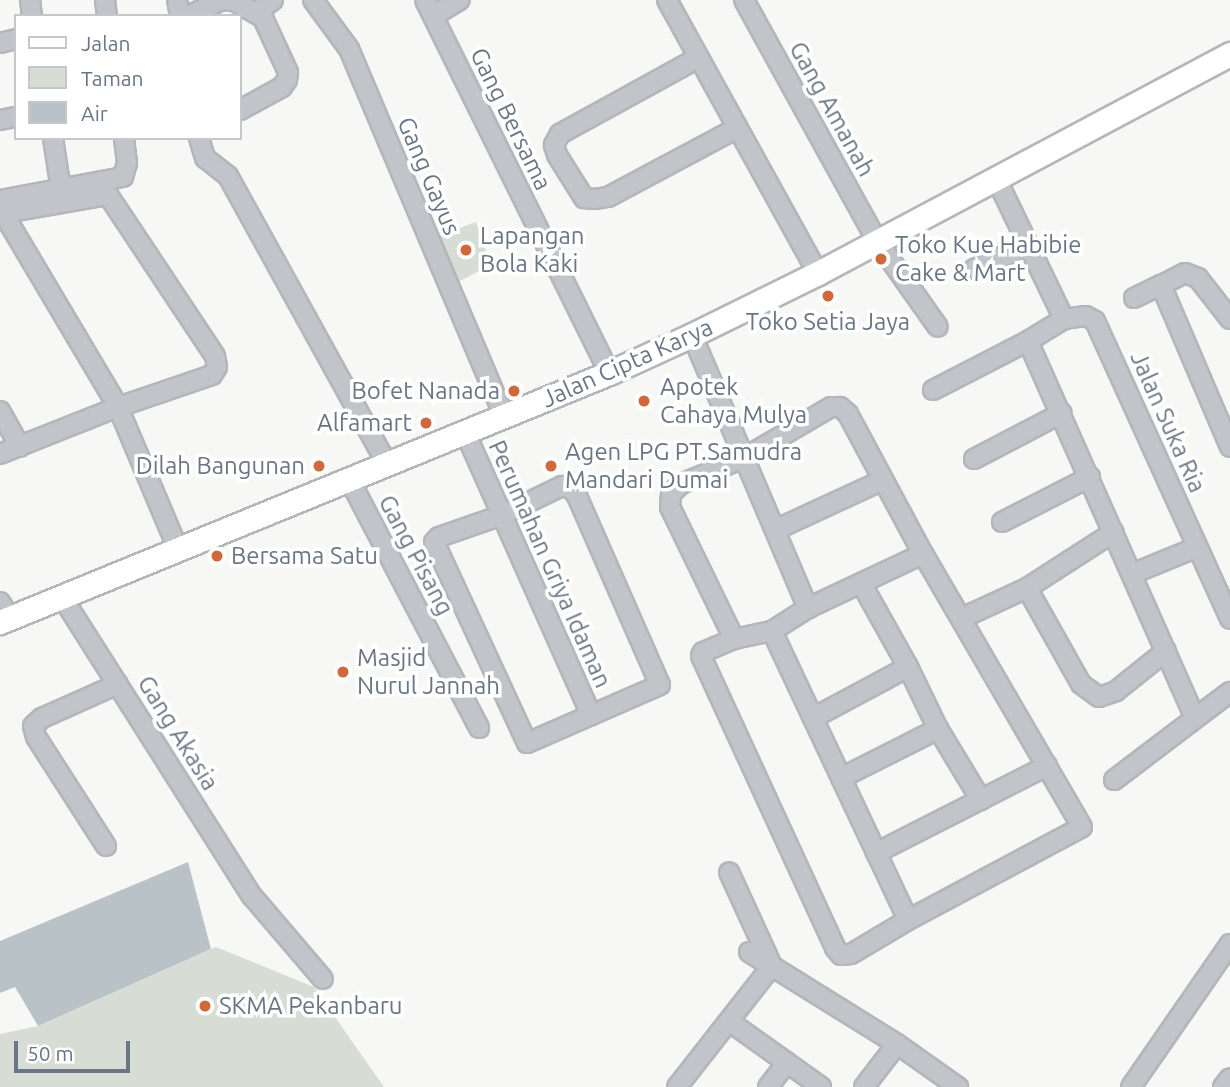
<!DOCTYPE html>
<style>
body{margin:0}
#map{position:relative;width:1230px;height:1087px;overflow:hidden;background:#f7f7f5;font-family:Ubuntu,sans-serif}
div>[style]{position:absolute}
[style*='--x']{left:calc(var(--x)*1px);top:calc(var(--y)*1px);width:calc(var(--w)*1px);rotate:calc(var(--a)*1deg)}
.green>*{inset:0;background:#d7dcd5}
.water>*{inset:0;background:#b9c2c7}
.roads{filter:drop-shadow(2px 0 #b3b6ba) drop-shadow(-2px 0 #b3b6ba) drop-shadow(0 2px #b3b6ba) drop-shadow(0 -2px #b3b6ba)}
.minor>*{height:18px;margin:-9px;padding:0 9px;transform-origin:9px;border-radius:9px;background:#c1c4c8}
.major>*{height:23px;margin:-11.5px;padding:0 11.5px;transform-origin:11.5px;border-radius:11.5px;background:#fff}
.dots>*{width:19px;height:19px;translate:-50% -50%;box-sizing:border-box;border:4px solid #fff;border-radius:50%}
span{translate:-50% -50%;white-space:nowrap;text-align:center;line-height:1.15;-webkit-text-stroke:7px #fff;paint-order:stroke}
.street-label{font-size:24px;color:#6a7683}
.poi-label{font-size:24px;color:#6a7683}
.left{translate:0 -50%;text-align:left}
.right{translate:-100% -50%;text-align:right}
.legend{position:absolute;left:14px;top:14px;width:228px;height:126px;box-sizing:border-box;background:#fff;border:2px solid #c3c8cd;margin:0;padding:9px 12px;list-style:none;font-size:21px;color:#6a7683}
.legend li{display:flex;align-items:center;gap:14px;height:35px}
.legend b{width:35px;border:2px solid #c3c8cd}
.scale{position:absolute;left:14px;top:1041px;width:116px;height:32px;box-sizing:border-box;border:4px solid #6a7683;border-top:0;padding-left:9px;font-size:21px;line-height:24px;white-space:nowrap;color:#6a7683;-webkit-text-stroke:5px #fff;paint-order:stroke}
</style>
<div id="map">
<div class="green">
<div style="clip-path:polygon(476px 222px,491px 265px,458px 282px,440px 235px)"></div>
<div style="clip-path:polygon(216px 947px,314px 987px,384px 1087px,0 1087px,0 1034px,38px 1026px)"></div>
</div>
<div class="water">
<div style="clip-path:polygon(188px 862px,211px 949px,38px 1026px,15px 987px,0 993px,0 941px)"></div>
</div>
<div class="roads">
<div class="minor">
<div style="--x:30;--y:0;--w:16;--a:83"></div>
<div style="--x:105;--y:0;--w:16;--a:83"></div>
<div style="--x:177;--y:0;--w:16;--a:79"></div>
<div style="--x:313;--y:0;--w:61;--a:53.7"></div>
<div style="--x:349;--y:49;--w:398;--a:67.1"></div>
<div style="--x:425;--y:0;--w:416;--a:63.7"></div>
<div style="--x:667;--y:0;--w:312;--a:61.1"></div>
<div style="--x:744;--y:0;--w:275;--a:61.1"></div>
<div style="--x:877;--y:241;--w:105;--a:54.7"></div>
<div style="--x:257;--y:12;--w:20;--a:-37"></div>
<div style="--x:188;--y:16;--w:38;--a:-25"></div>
<div style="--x:222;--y:0;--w:12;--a:5"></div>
<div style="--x:234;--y:1;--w:34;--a:30"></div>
<div style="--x:263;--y:18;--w:60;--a:65.2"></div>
<div style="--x:288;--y:72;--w:8;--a:97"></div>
<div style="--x:287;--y:80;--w:9;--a:126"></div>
<div style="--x:282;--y:87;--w:48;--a:151.3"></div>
<div style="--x:433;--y:16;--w:31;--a:-31"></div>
<div style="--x:0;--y:43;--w:16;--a:-14"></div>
<div style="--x:698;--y:58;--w:158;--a:151.2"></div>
<div style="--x:560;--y:134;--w:13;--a:119"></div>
<div style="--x:554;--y:145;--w:10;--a:73"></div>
<div style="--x:557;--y:155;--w:51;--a:57.9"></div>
<div style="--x:584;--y:198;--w:11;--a:5"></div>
<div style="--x:595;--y:199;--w:13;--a:-9"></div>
<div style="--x:608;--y:197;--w:146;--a:-28.1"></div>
<div style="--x:0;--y:120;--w:16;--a:-11"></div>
<div style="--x:53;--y:138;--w:53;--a:81.3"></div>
<div style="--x:199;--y:138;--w:21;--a:73"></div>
<div style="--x:205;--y:158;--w:29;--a:38"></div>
<div style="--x:228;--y:176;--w:329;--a:61.1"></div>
<div style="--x:996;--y:178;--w:157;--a:64.3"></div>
<div style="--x:0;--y:200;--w:125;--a:-10.6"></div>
<div style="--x:123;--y:177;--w:15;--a:-74"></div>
<div style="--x:127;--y:163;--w:25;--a:-97"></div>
<div style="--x:3;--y:213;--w:226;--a:59.3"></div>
<div style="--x:118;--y:407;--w:154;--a:67.1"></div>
<div style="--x:0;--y:214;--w:110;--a:-10"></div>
<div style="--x:108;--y:195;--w:193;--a:56.4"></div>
<div style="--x:215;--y:356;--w:11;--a:80"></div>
<div style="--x:217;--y:367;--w:9;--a:122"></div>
<div style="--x:212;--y:375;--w:99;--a:161.2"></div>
<div style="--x:118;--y:407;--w:127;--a:158.3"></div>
<div style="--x:974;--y:269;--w:58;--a:-23.5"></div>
<div style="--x:1134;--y:298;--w:30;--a:-26"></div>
<div style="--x:1230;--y:319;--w:52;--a:-128"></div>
<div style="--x:1198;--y:278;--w:14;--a:-159"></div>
<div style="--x:1185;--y:273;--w:27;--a:153"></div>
<div style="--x:1161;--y:285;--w:176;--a:66.9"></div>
<div style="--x:692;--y:335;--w:297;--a:67"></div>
<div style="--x:933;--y:390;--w:107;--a:-27.3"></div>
<div style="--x:0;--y:411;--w:41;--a:60.9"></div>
<div style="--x:465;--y:432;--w:310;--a:66"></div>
<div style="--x:974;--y:459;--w:99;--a:-27.6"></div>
<div style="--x:349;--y:479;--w:281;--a:62.4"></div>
<div style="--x:562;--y:486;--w:10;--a:17"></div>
<div style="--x:572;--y:489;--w:9;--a:54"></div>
<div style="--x:577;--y:496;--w:206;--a:66.3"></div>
<div style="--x:660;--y:685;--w:145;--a:156.4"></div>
<div style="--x:527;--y:743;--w:221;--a:-114.8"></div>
<div style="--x:434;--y:542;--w:7;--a:-45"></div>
<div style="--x:439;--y:537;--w:67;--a:-19.2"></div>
<div style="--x:502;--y:515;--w:67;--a:-25.8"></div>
<div style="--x:1002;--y:522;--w:99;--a:-27.1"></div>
<div style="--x:775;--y:530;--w:117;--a:-24.8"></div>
<div style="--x:1132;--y:574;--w:61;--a:-22.3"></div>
<div style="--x:1027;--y:588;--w:110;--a:60.6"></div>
<div style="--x:1081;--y:684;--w:22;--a:36"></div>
<div style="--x:1099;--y:697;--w:18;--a:-19"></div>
<div style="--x:1116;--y:691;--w:64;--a:-38.7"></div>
<div style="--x:62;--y:597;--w:354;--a:57.6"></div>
<div style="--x:252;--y:896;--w:109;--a:49.5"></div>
<div style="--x:0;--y:602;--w:19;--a:58"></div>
<div style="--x:962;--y:618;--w:72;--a:-24.8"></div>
<div style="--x:1027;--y:588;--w:103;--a:-32.8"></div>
<div style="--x:772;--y:631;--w:319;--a:64.8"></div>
<div style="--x:908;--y:920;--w:197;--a:-28.1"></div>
<div style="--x:1082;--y:827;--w:316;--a:-120.2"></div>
<div style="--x:923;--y:554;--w:159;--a:-118.2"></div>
<div style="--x:848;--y:414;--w:11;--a:-139"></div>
<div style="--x:840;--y:407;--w:9;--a:180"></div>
<div style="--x:831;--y:407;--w:101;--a:149.6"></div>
<div style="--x:744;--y:458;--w:68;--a:157.6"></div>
<div style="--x:681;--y:484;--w:13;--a:138"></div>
<div style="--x:671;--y:493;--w:14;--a:94"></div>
<div style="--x:670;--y:507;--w:147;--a:64.1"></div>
<div style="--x:734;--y:639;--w:39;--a:-12"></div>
<div style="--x:772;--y:631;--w:43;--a:-32.6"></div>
<div style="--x:808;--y:608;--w:127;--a:-25.2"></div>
<div style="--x:734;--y:639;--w:34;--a:157"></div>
<div style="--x:703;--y:652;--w:4;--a:117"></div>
<div style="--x:701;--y:656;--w:321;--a:65.3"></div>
<div style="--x:835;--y:948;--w:9;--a:49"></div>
<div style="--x:841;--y:955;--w:10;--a:-6"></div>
<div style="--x:851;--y:954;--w:66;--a:-30.8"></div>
<div style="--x:908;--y:667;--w:69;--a:64.2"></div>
<div style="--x:938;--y:729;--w:83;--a:58.8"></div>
<div style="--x:813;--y:718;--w:108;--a:-28.2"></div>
<div style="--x:908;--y:667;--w:96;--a:-119.2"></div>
<div style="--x:1195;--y:718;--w:412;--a:-113.9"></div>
<div style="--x:1028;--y:341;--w:42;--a:-31.4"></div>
<div style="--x:1064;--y:319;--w:22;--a:-8"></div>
<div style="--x:1086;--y:316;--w:10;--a:29"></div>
<div style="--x:1095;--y:321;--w:327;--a:65.6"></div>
<div style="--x:841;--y:778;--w:109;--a:-26.8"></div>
<div style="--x:1114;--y:780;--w:146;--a:-37.2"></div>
<div style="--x:106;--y:846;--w:130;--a:-122.7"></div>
<div style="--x:36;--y:737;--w:11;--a:-105"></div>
<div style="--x:33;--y:726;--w:12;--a:-42"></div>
<div style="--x:42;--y:718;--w:83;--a:-24.1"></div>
<div style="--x:876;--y:853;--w:192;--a:-27"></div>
<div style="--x:749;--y:952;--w:174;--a:31.9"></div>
<div style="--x:897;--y:1044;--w:75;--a:35.2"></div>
<div style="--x:730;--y:1022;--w:112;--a:35.5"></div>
<div style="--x:677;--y:1087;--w:154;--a:-51.9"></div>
<div style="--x:772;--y:966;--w:103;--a:-114.6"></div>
<div style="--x:768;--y:1087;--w:31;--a:-52"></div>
<div style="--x:864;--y:1087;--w:54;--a:-52.5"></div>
<div style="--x:1131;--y:1087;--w:174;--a:-55.3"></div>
<div style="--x:1223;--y:1087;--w:11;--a:-52"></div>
</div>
<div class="major">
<div style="--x:0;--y:622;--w:658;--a:-22.24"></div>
<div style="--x:609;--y:373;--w:91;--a:-24.6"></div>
<div style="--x:692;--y:335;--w:140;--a:-26.2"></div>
<div style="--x:818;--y:273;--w:467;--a:-28"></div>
</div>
</div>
<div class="dots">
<div style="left:466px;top:250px;background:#d1683b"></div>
<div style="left:881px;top:259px;background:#d1683b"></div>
<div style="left:828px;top:296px;background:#d1683b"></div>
<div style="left:514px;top:391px;background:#d1683b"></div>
<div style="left:644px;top:401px;background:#d1683b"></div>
<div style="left:426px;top:423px;background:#d1683b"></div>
<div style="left:319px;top:466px;background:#d1683b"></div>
<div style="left:551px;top:466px;background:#d1683b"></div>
<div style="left:217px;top:556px;background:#d1683b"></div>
<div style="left:343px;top:672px;background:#d1683b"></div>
<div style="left:205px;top:1006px;background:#d1683b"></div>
</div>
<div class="street-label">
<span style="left:832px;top:109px;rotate:61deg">Gang Amanah</span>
<span style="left:511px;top:119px;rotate:64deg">Gang Bersama</span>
<span style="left:429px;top:176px;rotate:67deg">Gang Gayus</span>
<span style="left:627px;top:363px;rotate:-24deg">Jalan Cipta Karya</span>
<span style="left:1168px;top:422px;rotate:66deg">Jalan Suka Ria</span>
<span style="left:416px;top:555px;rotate:62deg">Gang Pisang</span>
<span style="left:550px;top:564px;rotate:66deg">Perumahan Griya Idaman</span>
<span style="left:178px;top:733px;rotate:58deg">Gang Akasia</span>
</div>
<div class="poi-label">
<span class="left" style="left:480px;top:250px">Lapangan<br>Bola Kaki</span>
<span class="left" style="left:895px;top:259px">Toko Kue Habibie<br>Cake &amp; Mart</span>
<span style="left:828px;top:322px">Toko Setia Jaya</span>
<span class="left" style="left:660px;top:401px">Apotek<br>Cahaya Mulya</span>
<span class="right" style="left:500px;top:391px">Bofet Nanada</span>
<span class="right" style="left:412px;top:423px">Alfamart</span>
<span class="left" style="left:565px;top:466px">Agen LPG PT.Samudra<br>Mandari Dumai</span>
<span class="right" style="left:305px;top:466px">Dilah Bangunan</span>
<span class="left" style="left:231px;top:556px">Bersama Satu</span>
<span class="left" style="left:357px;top:672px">Masjid<br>Nurul Jannah</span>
<span class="left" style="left:219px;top:1006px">SKMA Pekanbaru</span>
</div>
<ul class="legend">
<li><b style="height:9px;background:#fff"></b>Jalan</li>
<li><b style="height:19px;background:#d7dcd5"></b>Taman</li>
<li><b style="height:19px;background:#b9c2c7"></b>Air</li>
</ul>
<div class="scale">50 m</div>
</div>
